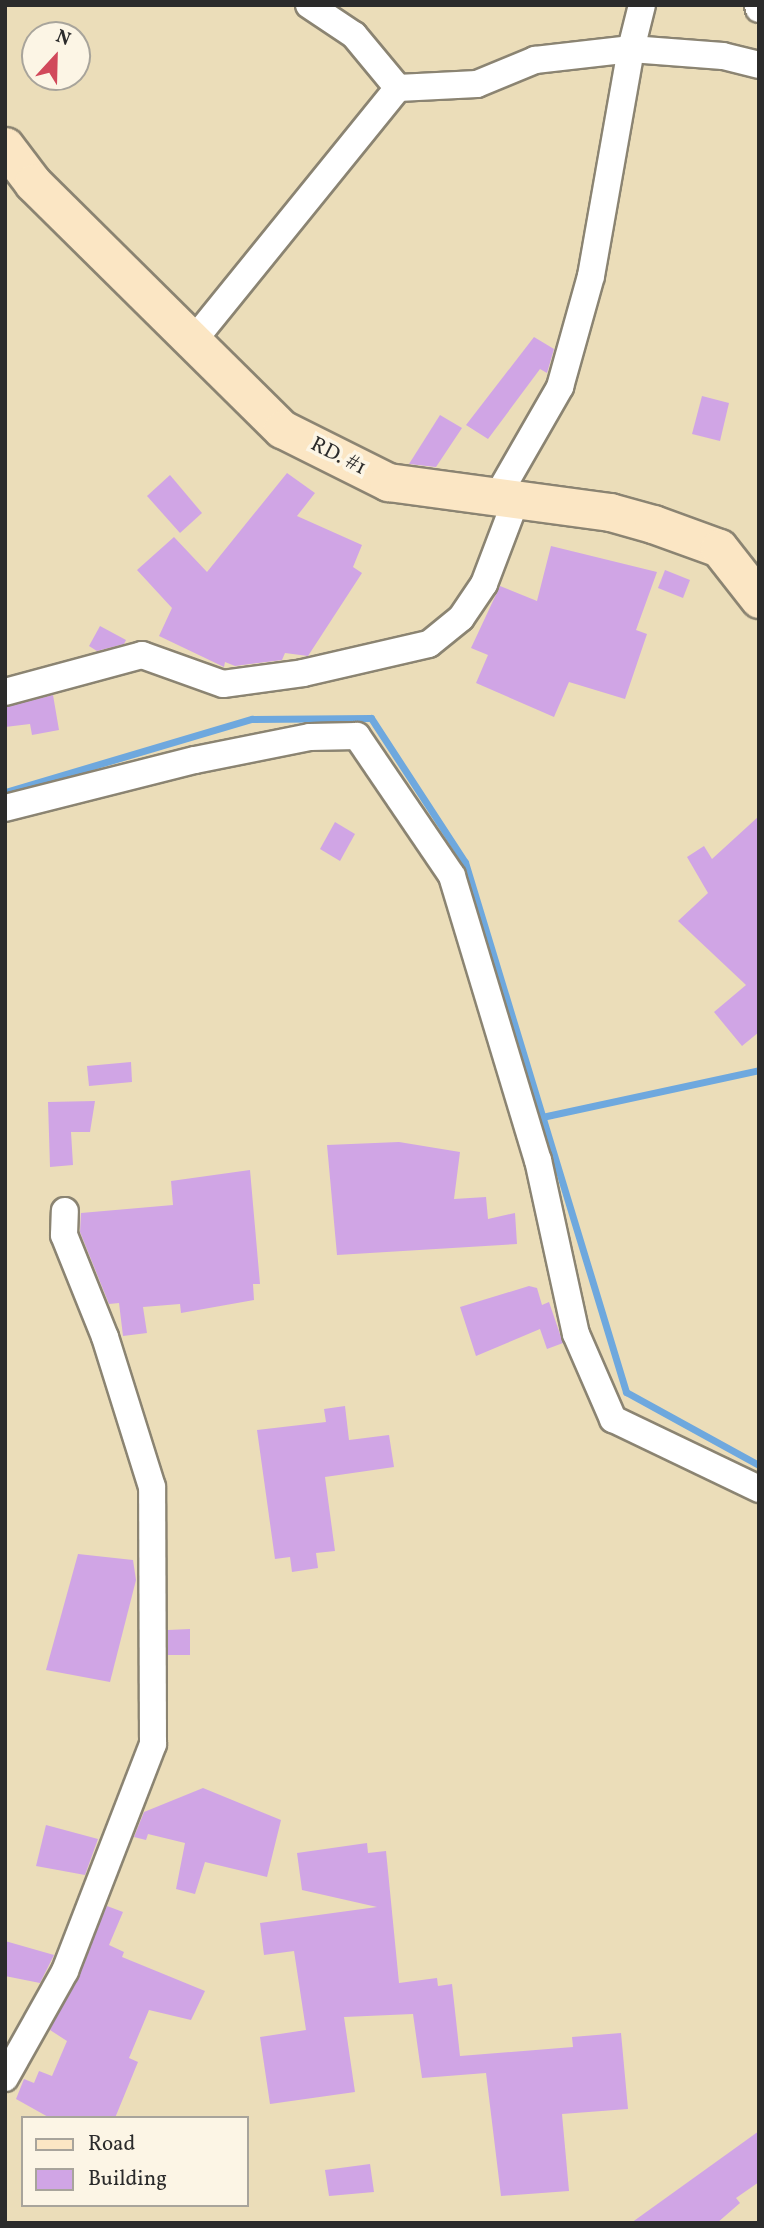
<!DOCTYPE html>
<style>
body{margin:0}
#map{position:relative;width:764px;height:2228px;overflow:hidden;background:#ebddb9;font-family:Vollkorn,serif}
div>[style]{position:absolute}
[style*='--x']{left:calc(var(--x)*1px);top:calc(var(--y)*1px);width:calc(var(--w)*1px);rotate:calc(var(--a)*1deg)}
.stream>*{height:7px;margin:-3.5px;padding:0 3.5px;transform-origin:3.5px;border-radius:3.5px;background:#6ea8de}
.building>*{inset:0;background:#d0a5e5}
.roads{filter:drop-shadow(2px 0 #8b8472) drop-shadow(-2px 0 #8b8472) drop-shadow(0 2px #8b8472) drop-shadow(0 -2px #8b8472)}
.street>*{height:26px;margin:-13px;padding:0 13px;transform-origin:13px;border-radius:13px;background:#fff}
.secondary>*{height:37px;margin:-18.5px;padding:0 18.5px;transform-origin:18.5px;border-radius:18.5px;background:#fbe6c4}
span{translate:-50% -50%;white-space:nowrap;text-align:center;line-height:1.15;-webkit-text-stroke:7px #fcf5e5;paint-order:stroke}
.street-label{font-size:21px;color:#2b2b2b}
.frame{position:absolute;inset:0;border:7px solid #2b2b2b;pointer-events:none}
.legend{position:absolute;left:21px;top:2116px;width:228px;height:91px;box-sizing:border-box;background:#fcf5e5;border:2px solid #a8a49b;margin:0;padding:9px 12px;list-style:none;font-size:21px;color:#2b2b2b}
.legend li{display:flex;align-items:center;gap:14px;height:35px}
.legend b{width:35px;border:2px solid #a8a49b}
.north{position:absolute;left:21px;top:21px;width:70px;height:70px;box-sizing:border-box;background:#fcf5e5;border:2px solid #a8a49b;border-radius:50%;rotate:22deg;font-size:19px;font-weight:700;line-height:28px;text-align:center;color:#2b2b2b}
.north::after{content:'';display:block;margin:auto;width:24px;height:32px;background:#d1495b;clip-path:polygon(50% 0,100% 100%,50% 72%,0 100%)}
</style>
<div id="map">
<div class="stream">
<div style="--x:5;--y:792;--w:258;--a:-16.5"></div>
<div style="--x:252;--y:719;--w:119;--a:-0.5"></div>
<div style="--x:371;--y:718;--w:172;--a:56.9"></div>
<div style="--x:465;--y:862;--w:554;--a:73.1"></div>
<div style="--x:626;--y:1392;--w:152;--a:28.8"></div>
<div style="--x:542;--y:1117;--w:222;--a:-12.2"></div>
</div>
<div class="building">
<div style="clip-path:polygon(534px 337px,554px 349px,547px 373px,540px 369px,488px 439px,466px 425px)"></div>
<div style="clip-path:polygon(702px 396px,729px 403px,720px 441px,692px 434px)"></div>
<div style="clip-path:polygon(440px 415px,462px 428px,436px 467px,409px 464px)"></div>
<div style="clip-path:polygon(287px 473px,315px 493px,297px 516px,362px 545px,353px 567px,362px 573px,308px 656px,285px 653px,282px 660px,235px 666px,225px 662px,224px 667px,159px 636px,172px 608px,137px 570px,174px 537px,207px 572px)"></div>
<div style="clip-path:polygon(170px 475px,202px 513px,180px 533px,147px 496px)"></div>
<div style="clip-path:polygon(551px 546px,657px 572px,636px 630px,647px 634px,625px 699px,569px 682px,554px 717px,476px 683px,488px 655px,471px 648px,500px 586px,537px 601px)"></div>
<div style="clip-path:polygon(665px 570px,690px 580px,683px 598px,658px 588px)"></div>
<div style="clip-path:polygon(100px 626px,126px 640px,124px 644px,97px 651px,89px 646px)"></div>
<div style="clip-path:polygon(53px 695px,59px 730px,32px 735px,30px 724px,5px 727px,5px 707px)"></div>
<div style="clip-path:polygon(759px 816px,759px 1032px,742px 1046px,714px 1012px,746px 985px,678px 921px,708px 893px,687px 857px,704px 846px,712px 859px)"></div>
<div style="clip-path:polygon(335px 822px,355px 834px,340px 861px,320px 849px)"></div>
<div style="clip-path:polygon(131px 1062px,132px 1082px,89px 1086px,87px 1066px)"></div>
<div style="clip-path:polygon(95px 1101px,90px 1132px,71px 1132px,73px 1165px,50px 1167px,48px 1102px)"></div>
<div style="clip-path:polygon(399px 1142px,460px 1152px,454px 1199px,486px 1197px,488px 1219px,515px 1213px,517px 1244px,337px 1255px,327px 1145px)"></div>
<div style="clip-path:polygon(250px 1170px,260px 1284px,253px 1284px,254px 1300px,181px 1313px,180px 1304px,143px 1307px,147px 1333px,123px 1336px,119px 1303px,109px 1304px,80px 1232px,81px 1213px,173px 1205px,171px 1181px)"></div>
<div style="clip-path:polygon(529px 1286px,537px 1288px,542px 1305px,549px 1302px,563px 1343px,547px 1349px,540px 1329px,476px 1356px,460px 1307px)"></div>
<div style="clip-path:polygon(345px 1406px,349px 1440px,389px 1435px,394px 1467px,325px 1477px,335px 1551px,316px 1553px,318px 1568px,292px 1572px,290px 1557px,275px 1559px,257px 1430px,326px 1422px,324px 1409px)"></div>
<div style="clip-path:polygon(78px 1554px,133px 1560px,136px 1580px,110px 1682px,46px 1670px)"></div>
<div style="clip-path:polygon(190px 1629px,190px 1655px,168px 1655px,168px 1630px)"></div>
<div style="clip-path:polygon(203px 1788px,281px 1820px,267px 1877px,205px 1862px,195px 1894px,176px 1889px,185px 1843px,148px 1834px,146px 1840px,134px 1837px,144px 1812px)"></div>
<div style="clip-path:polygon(46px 1825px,98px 1839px,85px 1875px,36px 1866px)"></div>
<div style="clip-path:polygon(367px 1843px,368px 1853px,386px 1851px,399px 1983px,437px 1978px,438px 1986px,452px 1984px,460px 2056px,573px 2047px,572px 2037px,621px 2033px,628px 2109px,562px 2114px,569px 2191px,501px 2196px,486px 2073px,422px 2078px,413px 2014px,344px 2017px,355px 2092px,270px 2104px,260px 2037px,306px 2030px,294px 1951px,264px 1955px,260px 1923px,377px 1907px,302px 1890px,297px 1853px)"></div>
<div style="clip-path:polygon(107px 1906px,123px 1912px,109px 1945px,124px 1952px,122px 1957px,205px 1991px,191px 2020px,149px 2010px,129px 2058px,138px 2062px,115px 2118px,50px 2118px,16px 2099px,24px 2079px,34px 2083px,39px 2071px,52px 2076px,67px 2041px,50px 2030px)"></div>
<div style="clip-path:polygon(5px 1941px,54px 1955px,40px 1983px,5px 1976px)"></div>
<div style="clip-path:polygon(759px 2131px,759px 2182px,736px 2198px,740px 2203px,717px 2223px,631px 2223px)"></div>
<div style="clip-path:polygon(370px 2164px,374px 2192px,329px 2196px,325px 2170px)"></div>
</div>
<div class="roads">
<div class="street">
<div style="--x:309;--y:5;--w:54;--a:33.7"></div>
<div style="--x:354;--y:35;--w:69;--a:50.3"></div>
<div style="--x:758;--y:5;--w:4;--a:76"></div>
<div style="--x:193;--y:341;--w:326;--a:-51"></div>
<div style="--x:398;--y:88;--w:79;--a:-2.9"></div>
<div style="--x:477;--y:84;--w:63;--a:-22.5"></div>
<div style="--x:535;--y:60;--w:97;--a:-6.5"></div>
<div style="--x:631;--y:49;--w:45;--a:-76"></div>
<div style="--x:498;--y:495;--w:125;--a:-60.1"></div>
<div style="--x:560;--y:387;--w:115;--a:-74.4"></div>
<div style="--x:591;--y:276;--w:230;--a:-80"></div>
<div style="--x:631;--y:49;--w:92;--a:4.4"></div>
<div style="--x:723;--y:56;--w:37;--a:14"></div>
<div style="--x:5;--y:692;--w:142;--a:-15.1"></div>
<div style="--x:142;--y:655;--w:86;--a:19.7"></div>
<div style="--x:223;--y:684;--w:81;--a:-7.8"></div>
<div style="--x:303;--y:673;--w:129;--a:-13"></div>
<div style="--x:429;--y:644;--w:41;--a:-39.1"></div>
<div style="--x:461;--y:618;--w:41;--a:-55.9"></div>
<div style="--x:484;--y:584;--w:93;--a:-69.2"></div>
<div style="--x:5;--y:808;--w:196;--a:-14.2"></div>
<div style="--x:195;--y:760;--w:117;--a:-11.3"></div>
<div style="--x:310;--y:737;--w:47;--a:-1.2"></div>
<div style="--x:357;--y:736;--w:169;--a:55.8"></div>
<div style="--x:452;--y:876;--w:297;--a:73.2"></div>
<div style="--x:538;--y:1160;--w:178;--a:77.7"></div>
<div style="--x:576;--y:1334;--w:93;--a:66.5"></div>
<div style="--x:613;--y:1419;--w:162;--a:25.6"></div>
<div style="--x:5;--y:2078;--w:123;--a:-60.7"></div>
<div style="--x:65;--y:1971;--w:243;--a:-68.8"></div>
<div style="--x:153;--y:1744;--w:257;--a:-90.2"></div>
<div style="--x:152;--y:1487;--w:157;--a:-107.4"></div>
<div style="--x:105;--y:1337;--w:110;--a:-111.9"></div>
<div style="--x:64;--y:1235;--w:24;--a:-88"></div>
</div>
<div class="secondary">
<div style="--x:5;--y:146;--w:46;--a:52.9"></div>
<div style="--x:33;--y:183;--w:350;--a:44.7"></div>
<div style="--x:282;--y:429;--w:119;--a:26.6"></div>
<div style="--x:388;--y:482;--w:224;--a:7.7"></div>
<div style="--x:610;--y:512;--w:45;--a:15.6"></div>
<div style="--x:653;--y:524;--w:70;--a:20"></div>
<div style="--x:719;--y:548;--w:65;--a:51.9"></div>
</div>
</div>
<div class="street-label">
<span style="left:338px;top:457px;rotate:27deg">RD. #1</span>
</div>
<div class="frame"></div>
<ul class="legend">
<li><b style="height:9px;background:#fbe6c4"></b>Road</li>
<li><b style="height:19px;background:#d0a5e5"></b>Building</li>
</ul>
<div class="north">N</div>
</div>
